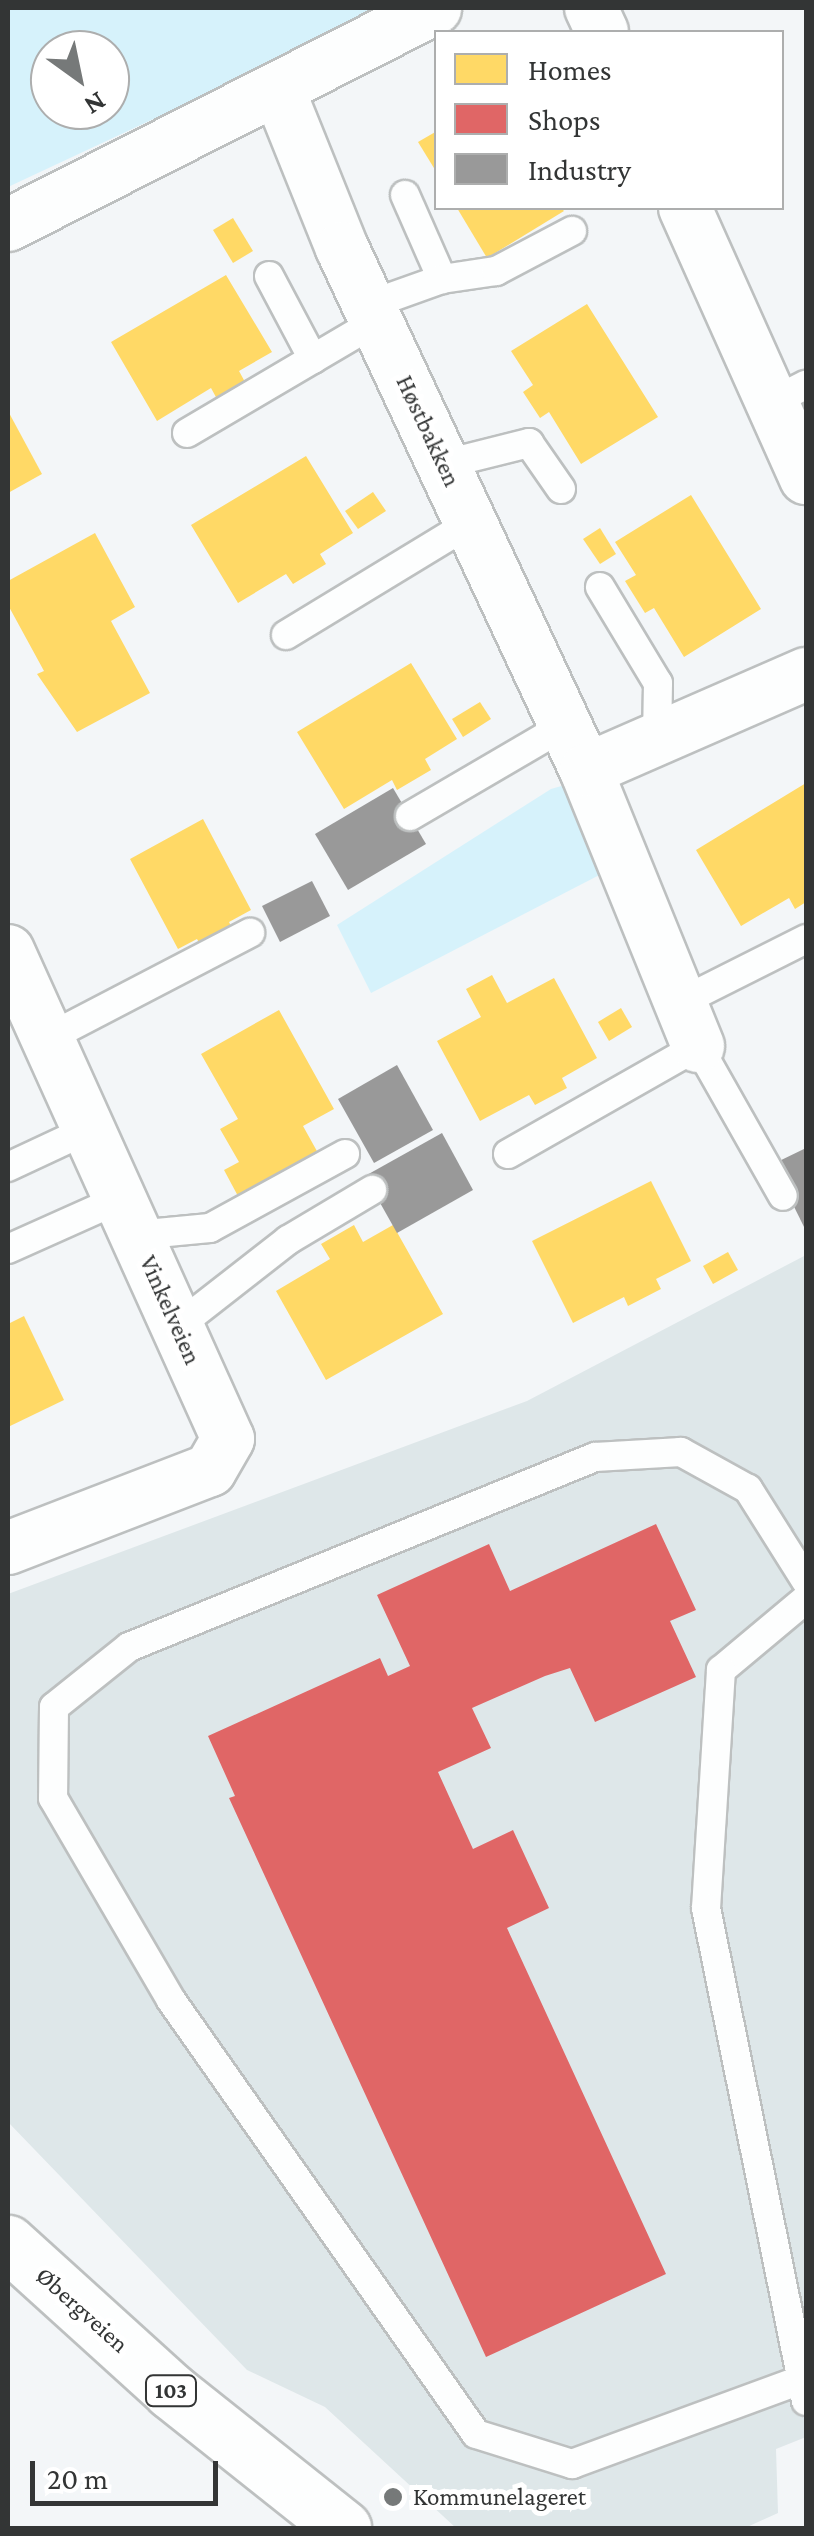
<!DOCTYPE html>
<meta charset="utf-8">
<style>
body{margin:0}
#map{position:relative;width:814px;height:2536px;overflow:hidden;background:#f3f6f8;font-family:"Crimson Pro",serif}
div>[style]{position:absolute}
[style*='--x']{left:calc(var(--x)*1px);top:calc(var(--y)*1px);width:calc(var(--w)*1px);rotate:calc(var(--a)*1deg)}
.built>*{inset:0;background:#dee7e9}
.green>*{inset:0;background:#d6f2fb}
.homes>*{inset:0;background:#ffd966}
.shops>*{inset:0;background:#e06666}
.industry>*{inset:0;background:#999}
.roads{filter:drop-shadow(2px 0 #bdc0c0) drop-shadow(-2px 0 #bdc0c0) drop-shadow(0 2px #bdc0c0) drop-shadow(0 -2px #bdc0c0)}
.lane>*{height:28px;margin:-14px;padding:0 14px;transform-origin:14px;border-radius:14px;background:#fdfefe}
.street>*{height:52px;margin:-26px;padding:0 26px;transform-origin:26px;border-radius:26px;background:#fdfefe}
.primary>*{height:55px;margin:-27.5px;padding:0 27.5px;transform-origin:27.5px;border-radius:27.5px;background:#fdfefe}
.dots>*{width:28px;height:28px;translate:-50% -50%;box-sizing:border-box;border:5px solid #fff;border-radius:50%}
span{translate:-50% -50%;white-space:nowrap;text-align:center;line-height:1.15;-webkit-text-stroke:10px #fff;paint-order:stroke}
.shield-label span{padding:2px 8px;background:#fff;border:2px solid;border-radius:8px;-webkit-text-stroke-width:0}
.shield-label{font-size:22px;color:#333535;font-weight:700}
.street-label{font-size:25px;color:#333535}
.poi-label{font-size:25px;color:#333535}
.left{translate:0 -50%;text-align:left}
.frame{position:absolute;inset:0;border:10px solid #333535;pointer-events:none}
.legend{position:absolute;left:434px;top:30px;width:350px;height:180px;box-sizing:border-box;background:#fff;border:2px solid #adaeae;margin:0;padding:12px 18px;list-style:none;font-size:30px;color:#333535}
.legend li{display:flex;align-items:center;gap:20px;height:50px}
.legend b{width:50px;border:2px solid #adaeae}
.north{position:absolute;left:30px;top:30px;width:100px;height:100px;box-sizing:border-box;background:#fff;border:2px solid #adaeae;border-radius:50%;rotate:147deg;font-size:28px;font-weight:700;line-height:40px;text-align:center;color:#333535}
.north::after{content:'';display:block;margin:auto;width:35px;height:45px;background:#767979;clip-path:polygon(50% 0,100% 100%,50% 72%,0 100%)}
.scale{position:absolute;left:30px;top:2461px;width:188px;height:45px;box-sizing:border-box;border:5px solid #333535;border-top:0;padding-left:12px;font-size:30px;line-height:35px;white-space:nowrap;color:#333535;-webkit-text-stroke:8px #fff;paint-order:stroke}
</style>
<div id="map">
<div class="built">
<div style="clip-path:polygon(806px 1255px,806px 2437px,776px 2449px,778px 2513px,745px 2528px,456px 2528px,325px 2407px,247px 2370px,8px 2122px,8px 1594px,527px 1401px)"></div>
</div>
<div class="green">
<div style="clip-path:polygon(evenodd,8px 8px,391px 8px,8px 187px,8px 8px,50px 50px,110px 50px,110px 110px,50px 110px,50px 50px)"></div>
<div style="clip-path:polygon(572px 783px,611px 869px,371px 993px,337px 925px,551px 789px)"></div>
</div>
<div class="homes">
<div style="clip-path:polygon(437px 131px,437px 173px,418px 142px)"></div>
<div style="clip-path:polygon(457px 208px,561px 208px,564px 211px,487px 258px)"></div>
<div style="clip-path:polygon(233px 218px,253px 251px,233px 263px,213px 230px)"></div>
<div style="clip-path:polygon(226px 275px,272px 352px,239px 371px,245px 382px,217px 399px,211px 388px,157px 421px,111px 342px)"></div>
<div style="clip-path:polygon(587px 304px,658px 417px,581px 464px,549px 412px,540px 418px,523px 392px,533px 385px,511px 351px)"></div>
<div style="clip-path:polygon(8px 411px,42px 474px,8px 493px)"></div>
<div style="clip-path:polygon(306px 456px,353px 533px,320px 554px,326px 564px,293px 584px,286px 574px,238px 603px,191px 525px)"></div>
<div style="clip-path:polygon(373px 492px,386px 511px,358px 529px,345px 511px)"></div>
<div style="clip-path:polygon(691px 495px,761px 609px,684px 657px,654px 608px,645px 613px,625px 581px,636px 575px,615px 542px)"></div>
<div style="clip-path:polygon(600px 528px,616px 554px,600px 564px,583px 539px)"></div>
<div style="clip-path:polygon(95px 533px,135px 607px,111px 621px,150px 693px,77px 732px,37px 674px,44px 671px,8px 605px,8px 581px)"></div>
<div style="clip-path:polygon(411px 663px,457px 739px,425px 759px,431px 770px,397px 790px,392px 780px,344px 809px,297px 732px)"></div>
<div style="clip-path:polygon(480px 702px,491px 719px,463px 737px,452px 719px)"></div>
<div style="clip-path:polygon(806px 783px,806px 902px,795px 909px,789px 898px,741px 926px,696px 850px)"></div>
<div style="clip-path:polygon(203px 819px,251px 910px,229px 922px,235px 934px,204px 952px,197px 939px,178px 949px,130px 859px)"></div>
<div style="clip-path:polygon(492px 975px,507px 1003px,554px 978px,597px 1058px,562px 1078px,567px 1088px,535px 1105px,529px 1095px,480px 1121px,437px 1041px,481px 1017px,466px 989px)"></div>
<div style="clip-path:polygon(621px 1008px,632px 1027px,609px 1041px,598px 1022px)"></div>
<div style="clip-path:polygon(279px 1010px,334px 1109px,303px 1126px,318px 1153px,239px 1198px,224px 1170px,239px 1162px,220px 1129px,238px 1119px,201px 1054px)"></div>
<div style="clip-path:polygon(651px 1181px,691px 1261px,656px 1279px,661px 1289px,628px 1306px,624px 1297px,573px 1323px,532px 1241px)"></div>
<div style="clip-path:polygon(354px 1225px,363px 1242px,393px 1225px,443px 1314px,326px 1380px,276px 1291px,330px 1259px,321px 1244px)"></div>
<div style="clip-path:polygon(728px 1252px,738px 1270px,713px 1284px,703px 1266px)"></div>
<div style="clip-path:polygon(24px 1316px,64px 1400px,8px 1427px,8px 1324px)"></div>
</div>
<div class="shops">
<div style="clip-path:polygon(656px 1524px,696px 1610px,670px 1621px,696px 1677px,595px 1722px,570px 1668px,545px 1676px,472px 1708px,491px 1748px,438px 1772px,473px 1849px,513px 1830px,549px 1908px,507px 1928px,666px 2274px,486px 2357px,229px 1798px,235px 1796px,208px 1736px,380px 1658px,388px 1676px,410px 1666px,377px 1595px,489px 1544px,510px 1591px)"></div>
</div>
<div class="industry">
<div style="clip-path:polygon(393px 788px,426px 844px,348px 890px,315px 834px)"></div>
<div style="clip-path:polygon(312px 881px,330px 916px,280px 942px,262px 906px)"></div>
<div style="clip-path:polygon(397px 1065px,433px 1130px,374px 1163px,338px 1099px)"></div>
<div style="clip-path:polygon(442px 1133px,473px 1190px,397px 1233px,365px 1176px)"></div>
<div style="clip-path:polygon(806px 1148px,806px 1231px,773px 1164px)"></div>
</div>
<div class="roads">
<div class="lane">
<div style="--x:405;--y:195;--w:92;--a:66.2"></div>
<div style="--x:269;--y:276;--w:94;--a:62.1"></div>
<div style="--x:369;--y:305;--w:77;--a:-19.6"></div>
<div style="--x:442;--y:279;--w:55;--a:-8.4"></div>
<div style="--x:496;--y:271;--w:86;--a:-27.8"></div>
<div style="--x:776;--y:400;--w:34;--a:-27"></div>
<div style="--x:187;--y:433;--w:221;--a:-30.5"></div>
<div style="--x:445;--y:464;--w:87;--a:-14"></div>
<div style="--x:529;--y:443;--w:56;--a:55.2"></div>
<div style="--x:600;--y:587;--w:112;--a:58.9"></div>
<div style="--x:658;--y:683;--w:57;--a:91"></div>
<div style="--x:286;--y:635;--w:215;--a:-31.3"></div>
<div style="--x:410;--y:816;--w:178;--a:-30.3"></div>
<div style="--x:681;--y:1002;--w:140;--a:-26.7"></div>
<div style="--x:48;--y:1038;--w:228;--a:-27.5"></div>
<div style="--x:508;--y:1154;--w:219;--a:-29.6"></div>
<div style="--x:698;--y:1046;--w:172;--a:60.5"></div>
<div style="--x:8;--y:1167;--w:89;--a:-25.1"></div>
<div style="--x:136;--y:1235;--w:74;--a:-5.4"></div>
<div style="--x:210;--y:1228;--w:154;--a:-28.7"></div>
<div style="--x:8;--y:1249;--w:123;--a:-24.1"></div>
<div style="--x:178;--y:1326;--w:140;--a:-38"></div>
<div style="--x:288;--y:1240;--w:98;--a:-30.8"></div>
<div style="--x:806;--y:1581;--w:109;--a:-122.2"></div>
<div style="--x:748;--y:1489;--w:77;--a:-151.1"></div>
<div style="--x:681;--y:1452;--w:86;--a:176.7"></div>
<div style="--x:595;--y:1457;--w:503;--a:157.82"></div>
<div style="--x:129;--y:1647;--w:96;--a:141.3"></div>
<div style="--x:54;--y:1707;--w:91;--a:90.6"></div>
<div style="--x:53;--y:1798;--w:234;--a:59.7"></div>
<div style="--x:171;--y:2000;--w:530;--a:54.9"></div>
<div style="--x:476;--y:2434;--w:101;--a:17.4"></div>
<div style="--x:572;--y:2464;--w:249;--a:-20.2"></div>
<div style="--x:806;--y:1599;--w:111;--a:140.1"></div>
<div style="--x:721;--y:1670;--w:238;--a:93.6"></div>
<div style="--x:706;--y:1908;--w:503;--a:78.53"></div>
</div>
<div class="street">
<div style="--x:591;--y:8;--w:26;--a:65"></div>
<div style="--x:278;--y:89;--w:171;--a:68.1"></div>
<div style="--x:342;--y:248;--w:576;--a:64.95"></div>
<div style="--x:586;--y:770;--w:298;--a:67.9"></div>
<div style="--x:685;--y:208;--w:296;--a:65.9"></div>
<div style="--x:8;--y:225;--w:479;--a:-26.9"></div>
<div style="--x:586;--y:770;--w:240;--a:-23.6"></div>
<div style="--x:8;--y:951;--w:535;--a:65.73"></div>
<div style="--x:228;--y:1439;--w:36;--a:120"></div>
<div style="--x:210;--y:1470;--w:217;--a:158.9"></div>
</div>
<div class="primary">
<div style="--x:8;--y:2243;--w:220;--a:42.2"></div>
<div style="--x:171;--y:2391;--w:220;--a:38.5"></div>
</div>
</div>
<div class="dots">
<div style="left:393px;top:2497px;background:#767979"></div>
</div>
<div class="shield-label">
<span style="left:171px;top:2391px">103</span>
</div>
<div class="street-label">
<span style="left:428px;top:431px;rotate:65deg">Høstbakken</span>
<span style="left:170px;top:1310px;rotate:66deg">Vinkelveien</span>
<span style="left:82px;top:2310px;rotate:42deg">Øbergveien</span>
</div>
<div class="poi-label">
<span class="left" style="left:413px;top:2497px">Kommunelageret</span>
</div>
<div class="frame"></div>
<ul class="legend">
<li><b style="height:28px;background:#ffd966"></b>Homes</li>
<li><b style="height:28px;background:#e06666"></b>Shops</li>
<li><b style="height:28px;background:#999"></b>Industry</li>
</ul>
<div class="north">N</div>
<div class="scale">20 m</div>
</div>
